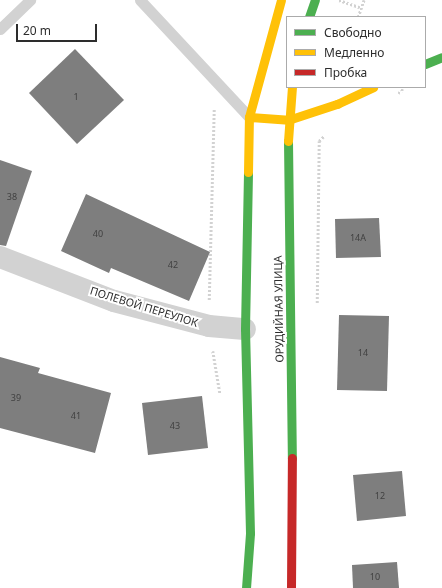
<!DOCTYPE html>
<meta charset="utf-8">
<style>
body{margin:0}
#map{position:relative;width:442px;height:588px;overflow:hidden;background:#fff;font-family:"Noto Sans",sans-serif}
div>[style]{position:absolute}
[style*='--x']{left:calc(var(--x)*1px);top:calc(var(--y)*1px);width:calc(var(--w)*1px);rotate:calc(var(--a)*1deg)}
.building>*{inset:0;background:#7e7e7e}
.path>*{height:2.5px;margin-top:-1.25px;transform-origin:0;background:repeating-linear-gradient(90deg,#d2d2d2 0 2px,transparent 0 4px)}
.lane>*{height:11px;margin:-5.5px;padding:0 5.5px;transform-origin:5.5px;border-radius:5.5px;background:#d2d2d2}
.street>*{height:22px;margin:-11px;padding:0 11px;transform-origin:11px;border-radius:11px;background:#d2d2d2}
.fast>*{height:9px;margin:-4.5px;padding:0 4.5px;transform-origin:4.5px;border-radius:4.5px;background:#4caf50}
.slow>*{height:9px;margin:-4.5px;padding:0 4.5px;transform-origin:4.5px;border-radius:4.5px;background:#ffc107}
.jam>*{height:9px;margin:-4.5px;padding:0 4.5px;transform-origin:4.5px;border-radius:4.5px;background:#c62828}
span{translate:-50% -50%;white-space:nowrap;text-align:center;line-height:1.15;-webkit-text-stroke:4px #fff;paint-order:stroke}
.number-label{font-size:9px;color:#414141}
.number-label span{-webkit-text-stroke-width:0}
.street-label{font-size:11px;color:#2d2d2d}
.legend{position:absolute;left:286px;top:16px;width:140px;height:72px;box-sizing:border-box;background:#fff;border:1px solid #ababab;margin:0;padding:5px 7px;list-style:none;font-size:12px;color:#2d2d2d}
.legend li{display:flex;align-items:center;gap:8px;height:20px}
.legend b{width:20px;border:1px solid #ababab}
.scale{position:absolute;left:16px;top:24px;width:81px;height:18px;box-sizing:border-box;border:2px solid #2d2d2d;border-top:0;padding-left:5px;font-size:12px;line-height:14px;white-space:nowrap;color:#2d2d2d;-webkit-text-stroke:3px #fff;paint-order:stroke}
</style>
<div id="map">
<div class="building">
<div style="clip-path:polygon(75px 49px,124px 100px,77px 144px,29px 93px)"></div>
<div style="clip-path:polygon(0 160px,32px 171px,6px 246px,0 245px)"></div>
<div style="clip-path:polygon(86px 194px,210px 252px,189px 301px,111px 268px,109px 273px,61px 251px)"></div>
<div style="clip-path:polygon(379px 218px,381px 257px,336px 258px,335px 219px)"></div>
<div style="clip-path:polygon(339px 315px,389px 316px,387px 391px,337px 390px)"></div>
<div style="clip-path:polygon(0 357px,40px 368px,38px 373px,111px 393px,95px 453px,0 428px)"></div>
<div style="clip-path:polygon(202px 396px,208px 448px,148px 455px,142px 403px)"></div>
<div style="clip-path:polygon(402px 471px,406px 516px,357px 521px,353px 475px)"></div>
<div style="clip-path:polygon(397px 562px,399px 588px,353px 588px,352px 565px)"></div>
</div>
<div class="path">
<div style="--x:339;--y:0;--w:24;--a:19"></div>
<div style="--x:358;--y:17;--w:18;--a:-71"></div>
<div style="--x:398;--y:93;--w:4;--a:-27"></div>
<div style="--x:402;--y:91;--w:4;--a:-104"></div>
<div style="--x:209;--y:300;--w:191;--a:-88.5"></div>
<div style="--x:317;--y:303;--w:162;--a:-89.3"></div>
<div style="--x:319;--y:141;--w:7;--a:-45"></div>
<div style="--x:213;--y:351;--w:43;--a:80.5"></div>
</div>
<div class="lane">
<div style="--x:140;--y:0;--w:160;--a:47"></div>
<div style="--x:0;--y:29;--w:42;--a:-44"></div>
</div>
<div class="street">
<div style="--x:0;--y:257;--w:122;--a:21.1"></div>
<div style="--x:114;--y:301;--w:98;--a:14.7"></div>
<div style="--x:209;--y:326;--w:36;--a:5"></div>
</div>
<div class="fast">
<div style="--x:309;--y:17;--w:18;--a:-71"></div>
<div style="--x:425;--y:64;--w:18;--a:-22"></div>
<div style="--x:288;--y:141;--w:317;--a:89.3"></div>
<div style="--x:246;--y:588;--w:55;--a:-85.8"></div>
<div style="--x:250;--y:533;--w:204;--a:-91.4"></div>
<div style="--x:245;--y:329;--w:157;--a:-88.9"></div>
</div>
<div class="slow">
<div style="--x:249;--y:117;--w:39;--a:4"></div>
<div style="--x:288;--y:120;--w:52;--a:-18.1"></div>
<div style="--x:337;--y:104;--w:40;--a:-25"></div>
<div style="--x:288;--y:141;--w:54;--a:-85.8"></div>
<div style="--x:248;--y:172;--w:55;--a:-89"></div>
<div style="--x:249;--y:117;--w:121;--a:-74.7"></div>
</div>
<div class="jam">
<div style="--x:291;--y:588;--w:130;--a:-89.6"></div>
</div>
<div class="number-label">
<span style="left:76px;top:97px">1</span>
<span style="left:12px;top:197px">38</span>
<span style="left:98px;top:234px">40</span>
<span style="left:358px;top:238px">14А</span>
<span style="left:173px;top:265px">42</span>
<span style="left:363px;top:353px">14</span>
<span style="left:16px;top:398px">39</span>
<span style="left:76px;top:416px">41</span>
<span style="left:175px;top:426px">43</span>
<span style="left:380px;top:496px">12</span>
<span style="left:375px;top:577px">10</span>
</div>
<div class="street-label">
<span style="left:144px;top:307px;rotate:17deg">ПОЛЕВОЙ ПЕРЕУЛОК</span>
<span style="left:279px;top:309px;rotate:-91deg">ОРУДИЙНАЯ УЛИЦА</span>
</div>
<ul class="legend">
<li><b style="height:5px;background:#4caf50"></b>Свободно</li>
<li><b style="height:5px;background:#ffc107"></b>Медленно</li>
<li><b style="height:5px;background:#c62828"></b>Пробка</li>
</ul>
<div class="scale">20 m</div>
</div>
